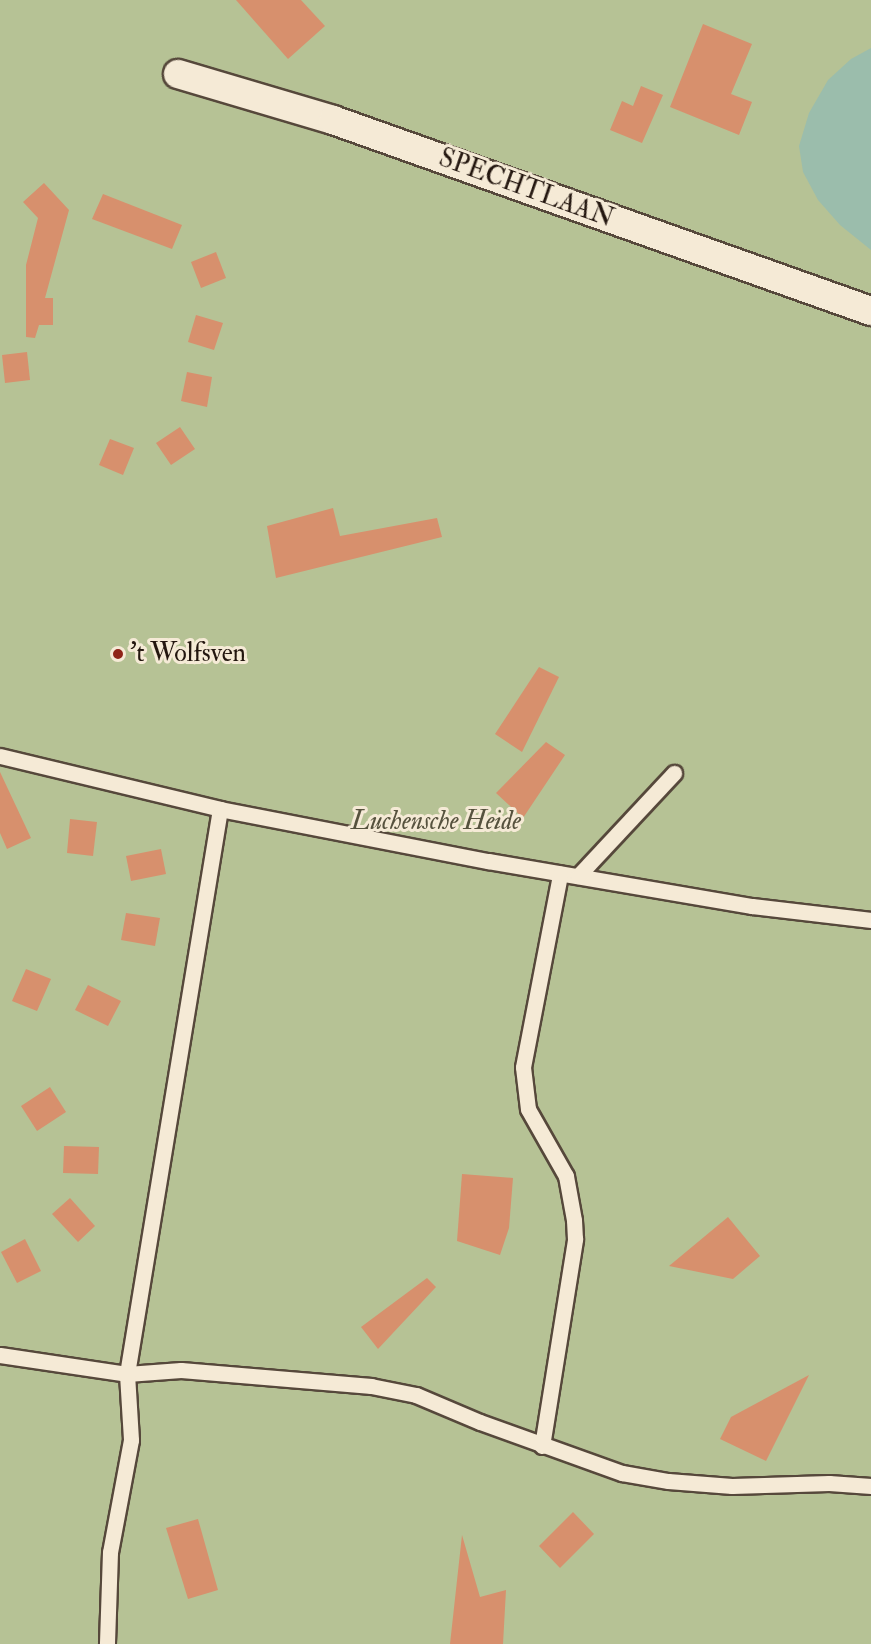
<!DOCTYPE html>
<style>
body{margin:0}
#map{position:relative;width:871px;height:1644px;overflow:hidden;background:#efdec0;font-family:"IM FELL Double Pica",serif}
div>[style]{position:absolute}
[style*='--x']{left:calc(var(--x)*1px);top:calc(var(--y)*1px);width:calc(var(--w)*1px);rotate:calc(var(--a)*1deg)}
.green>*{inset:0;background:#b6c295}
.water>*{inset:0;background:#9bbdac}
.building>*{inset:0;background:#d7906d}
.roads{filter:drop-shadow(2px 0 #56483b) drop-shadow(-2px 0 #56483b) drop-shadow(0 2px #56483b) drop-shadow(0 -2px #56483b)}
.lane>*{height:15px;margin:-7.5px;padding:0 7.5px;transform-origin:7.5px;border-radius:7.5px;background:#f5ead6}
.street>*{height:28px;margin:-14px;padding:0 14px;transform-origin:14px;border-radius:14px;background:#f5ead6}
.dots>*{width:16px;height:16px;translate:-50% -50%;box-sizing:border-box;border:3px solid #f5ead6;border-radius:50%}
span{translate:-50% -50%;white-space:nowrap;text-align:center;line-height:1.15;-webkit-text-stroke:6px #f5ead6;paint-order:stroke}
.street-label{font-size:26px;color:#23160f}
.poi-label{font-size:26px;color:#23160f}
.left{translate:0 -50%;text-align:left}
.park-label{font-size:26px;color:#56523e;font-style:italic}
</style>
<div id="map">
<div class="green">
<div style="clip-path:polygon(0 0,871px 0,871px 1644px,0 1644px)"></div>
</div>
<div class="water">
<div style="clip-path:polygon(871px 48px,871px 250px,840px 225px,818px 200px,803px 172px,799px 146px,809px 113px,828px 80px,851px 59px)"></div>
</div>
<div class="building">
<div style="clip-path:polygon(236px 0,301px 0,325px 26px,288px 59px)"></div>
<div style="clip-path:polygon(703px 24px,752px 44px,731px 94px,752px 102px,739px 135px,670px 107px)"></div>
<div style="clip-path:polygon(641px 86px,663px 95px,642px 143px,610px 130px,622px 101px,633px 106px)"></div>
<div style="clip-path:polygon(44px 183px,69px 210px,45px 298px,53px 298px,53px 325px,39px 325px,35px 338px,26px 337px,26px 265px,38px 218px,23px 202px)"></div>
<div style="clip-path:polygon(103px 194px,182px 225px,172px 249px,92px 219px)"></div>
<div style="clip-path:polygon(216px 252px,226px 278px,201px 288px,191px 262px)"></div>
<div style="clip-path:polygon(196px 315px,223px 323px,214px 350px,188px 342px)"></div>
<div style="clip-path:polygon(27px 352px,30px 380px,5px 383px,2px 355px)"></div>
<div style="clip-path:polygon(187px 372px,212px 377px,207px 407px,181px 401px)"></div>
<div style="clip-path:polygon(180px 427px,195px 449px,171px 465px,156px 443px)"></div>
<div style="clip-path:polygon(110px 439px,134px 448px,123px 475px,99px 465px)"></div>
<div style="clip-path:polygon(333px 508px,340px 536px,437px 518px,442px 537px,276px 578px,267px 526px)"></div>
<div style="clip-path:polygon(539px 667px,559px 677px,522px 752px,495px 734px)"></div>
<div style="clip-path:polygon(546px 742px,565px 755px,523px 818px,496px 793px)"></div>
<div style="clip-path:polygon(0 772px,31px 838px,7px 849px,0 833px)"></div>
<div style="clip-path:polygon(70px 819px,97px 822px,93px 856px,67px 853px)"></div>
<div style="clip-path:polygon(161px 849px,166px 874px,131px 881px,126px 856px)"></div>
<div style="clip-path:polygon(126px 913px,160px 918px,155px 946px,121px 940px)"></div>
<div style="clip-path:polygon(26px 969px,51px 979px,37px 1011px,12px 1001px)"></div>
<div style="clip-path:polygon(88px 985px,121px 1001px,108px 1026px,75px 1010px)"></div>
<div style="clip-path:polygon(50px 1087px,66px 1112px,37px 1131px,21px 1106px)"></div>
<div style="clip-path:polygon(64px 1146px,99px 1147px,98px 1174px,63px 1173px)"></div>
<div style="clip-path:polygon(462px 1174px,513px 1178px,509px 1228px,500px 1255px,457px 1241px)"></div>
<div style="clip-path:polygon(70px 1198px,95px 1226px,78px 1242px,52px 1214px)"></div>
<div style="clip-path:polygon(728px 1217px,760px 1256px,733px 1279px,669px 1266px)"></div>
<div style="clip-path:polygon(25px 1239px,41px 1271px,17px 1283px,1px 1252px)"></div>
<div style="clip-path:polygon(427px 1278px,436px 1287px,378px 1349px,361px 1327px)"></div>
<div style="clip-path:polygon(809px 1375px,766px 1461px,720px 1439px,731px 1417px)"></div>
<div style="clip-path:polygon(573px 1512px,594px 1534px,560px 1568px,539px 1546px)"></div>
<div style="clip-path:polygon(198px 1519px,218px 1590px,188px 1599px,166px 1528px)"></div>
<div style="clip-path:polygon(462px 1535px,480px 1597px,506px 1590px,503px 1644px,450px 1644px)"></div>
</div>
<div class="roads">
<div class="lane">
<div style="--x:0;--y:756;--w:226;--a:13.5"></div>
<div style="--x:220;--y:809;--w:273;--a:11"></div>
<div style="--x:488;--y:861;--w:268;--a:9.7"></div>
<div style="--x:752;--y:906;--w:120;--a:6.7"></div>
<div style="--x:220;--y:809;--w:573;--a:99.35"></div>
<div style="--x:127;--y:1374;--w:54;--a:-4.2"></div>
<div style="--x:181;--y:1370;--w:191;--a:4.8"></div>
<div style="--x:371;--y:1386;--w:46;--a:11.3"></div>
<div style="--x:416;--y:1395;--w:69;--a:22.9"></div>
<div style="--x:480;--y:1422;--w:151;--a:19.8"></div>
<div style="--x:622;--y:1473;--w:47;--a:9.9"></div>
<div style="--x:668;--y:1481;--w:64;--a:4.5"></div>
<div style="--x:732;--y:1486;--w:97;--a:-1.8"></div>
<div style="--x:829;--y:1483;--w:42;--a:4.1"></div>
<div style="--x:578;--y:876;--w:141;--a:-47"></div>
<div style="--x:0;--y:1355;--w:128;--a:8.5"></div>
<div style="--x:127;--y:1374;--w:66;--a:86.5"></div>
<div style="--x:131;--y:1440;--w:114;--a:100.6"></div>
<div style="--x:110;--y:1552;--w:92;--a:91.9"></div>
<div style="--x:542;--y:1446;--w:210;--a:-80.9"></div>
<div style="--x:575;--y:1239;--w:19;--a:-93"></div>
<div style="--x:574;--y:1220;--w:45;--a:-100.3"></div>
<div style="--x:566;--y:1176;--w:77;--a:-119.6"></div>
<div style="--x:528;--y:1109;--w:42;--a:-96.8"></div>
<div style="--x:523;--y:1067;--w:197;--a:-79.1"></div>
</div>
<div class="street">
<div style="--x:178;--y:74;--w:162;--a:16.5"></div>
<div style="--x:333;--y:120;--w:571;--a:19.55"></div>
</div>
</div>
<div class="dots">
<div style="left:118px;top:654px;background:#8f2418"></div>
</div>
<div class="street-label">
<span style="left:526px;top:189px;rotate:20deg">SPECHTLAAN</span>
</div>
<div class="poi-label">
<span class="left" style="left:130px;top:654px">'t Wolfsven</span>
</div>
<div class="park-label">
<span style="left:436px;top:822px">Luchensche Heide</span>
</div>
</div>
